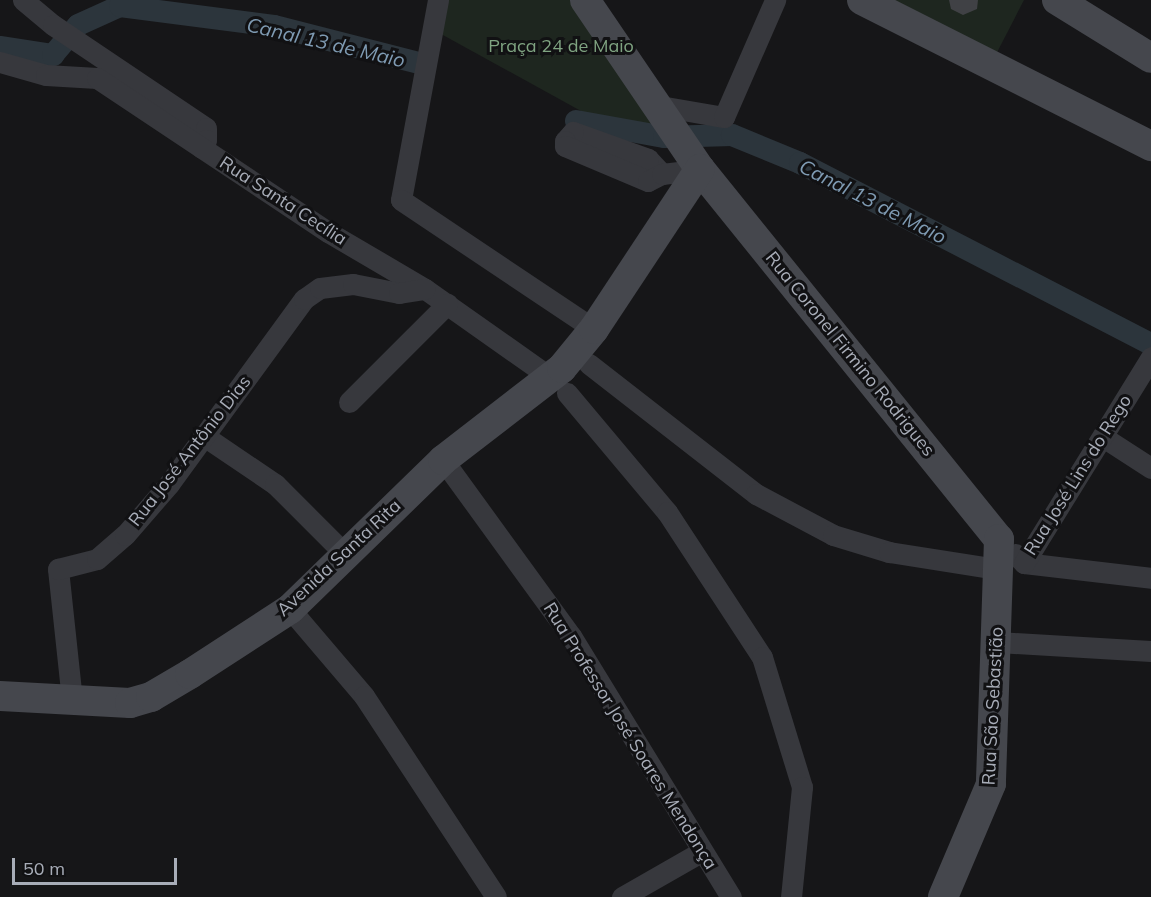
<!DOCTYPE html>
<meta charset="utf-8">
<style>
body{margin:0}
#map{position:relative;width:1151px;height:897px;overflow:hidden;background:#161618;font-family:Mulish,sans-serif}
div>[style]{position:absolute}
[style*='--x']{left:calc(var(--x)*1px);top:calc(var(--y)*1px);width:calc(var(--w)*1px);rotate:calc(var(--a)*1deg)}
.green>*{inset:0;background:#1e261f}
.canal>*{height:22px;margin:-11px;padding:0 11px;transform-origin:11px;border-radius:11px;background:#2c353c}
.building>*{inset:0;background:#404145}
.street>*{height:21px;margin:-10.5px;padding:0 10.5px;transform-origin:10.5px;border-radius:10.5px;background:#37383d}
.secondary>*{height:30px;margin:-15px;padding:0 15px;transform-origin:15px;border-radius:15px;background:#45474d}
span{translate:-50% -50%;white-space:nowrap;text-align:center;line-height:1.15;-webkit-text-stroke:6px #111113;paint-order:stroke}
.park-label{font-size:18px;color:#7fa381}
.street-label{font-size:18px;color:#a8adb8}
.water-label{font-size:20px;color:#7f9bb3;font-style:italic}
.scale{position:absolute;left:12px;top:858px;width:165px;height:27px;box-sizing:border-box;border:3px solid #a8adb8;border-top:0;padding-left:8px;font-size:18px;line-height:21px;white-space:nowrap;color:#a8adb8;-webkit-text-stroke:4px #111113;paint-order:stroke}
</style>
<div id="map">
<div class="green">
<div style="clip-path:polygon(438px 0,585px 0,664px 137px,619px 132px,432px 29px)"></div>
<div style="clip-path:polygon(862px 0,1024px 0,990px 66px)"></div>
</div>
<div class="canal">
<div style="--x:0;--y:47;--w:54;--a:8.6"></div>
<div style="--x:53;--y:55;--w:39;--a:-50"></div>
<div style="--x:78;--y:25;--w:46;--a:-24.3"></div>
<div style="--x:120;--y:6;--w:155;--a:7.4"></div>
<div style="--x:274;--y:26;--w:150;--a:14.3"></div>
<div style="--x:576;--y:121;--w:89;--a:10.3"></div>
<div style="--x:664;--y:137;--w:68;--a:-1.7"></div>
<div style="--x:732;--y:135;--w:74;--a:22.4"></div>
<div style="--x:800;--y:163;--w:395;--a:27.3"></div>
</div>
<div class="building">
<div style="clip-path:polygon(949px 0,978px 0,977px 9px,963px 15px,951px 9px)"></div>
</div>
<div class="street">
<div style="--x:23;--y:0;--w:39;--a:40"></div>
<div style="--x:53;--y:25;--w:184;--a:33.9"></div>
<div style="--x:206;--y:128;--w:12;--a:90"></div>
<div style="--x:206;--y:140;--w:9;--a:122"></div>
<div style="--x:438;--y:0;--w:203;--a:100.5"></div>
<div style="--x:401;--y:200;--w:232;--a:33.8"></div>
<div style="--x:0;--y:62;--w:48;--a:15.8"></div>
<div style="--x:46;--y:75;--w:51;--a:3.4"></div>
<div style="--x:97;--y:78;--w:278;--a:33.7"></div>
<div style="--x:328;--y:232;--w:113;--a:30.4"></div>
<div style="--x:425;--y:289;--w:154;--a:35.2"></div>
<div style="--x:660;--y:106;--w:65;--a:9.8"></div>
<div style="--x:724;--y:117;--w:128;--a:-66.4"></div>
<div style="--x:662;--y:174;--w:21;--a:-133"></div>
<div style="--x:648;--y:159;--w:80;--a:-160.2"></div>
<div style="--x:573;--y:132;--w:12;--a:132"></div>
<div style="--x:565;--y:141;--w:5;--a:90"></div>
<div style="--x:565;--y:146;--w:90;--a:22.9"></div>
<div style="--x:648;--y:181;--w:16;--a:-27"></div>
<div style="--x:662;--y:174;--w:38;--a:-7"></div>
<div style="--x:589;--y:364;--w:212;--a:37.9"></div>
<div style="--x:756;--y:494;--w:87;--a:28"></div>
<div style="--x:833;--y:535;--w:59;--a:16.9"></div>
<div style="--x:889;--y:552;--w:110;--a:8.9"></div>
<div style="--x:567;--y:393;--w:155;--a:50"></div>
<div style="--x:667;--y:512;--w:173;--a:56.8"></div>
<div style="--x:762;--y:657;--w:136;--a:72.9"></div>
<div style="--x:802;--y:787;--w:111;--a:95.7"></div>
<div style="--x:349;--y:402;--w:139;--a:-45"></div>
<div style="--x:204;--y:436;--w:86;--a:34.1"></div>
<div style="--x:275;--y:484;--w:99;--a:45"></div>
<div style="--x:1103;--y:437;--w:57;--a:32.9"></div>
<div style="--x:443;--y:460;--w:218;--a:54"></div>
<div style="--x:571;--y:636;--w:306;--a:58.5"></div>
<div style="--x:1015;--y:554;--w:13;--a:45"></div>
<div style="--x:1024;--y:563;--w:128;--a:6.7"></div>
<div style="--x:1024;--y:563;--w:242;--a:-58.3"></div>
<div style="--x:290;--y:609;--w:114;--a:49.6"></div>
<div style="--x:364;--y:696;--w:240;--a:56.7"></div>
<div style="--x:998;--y:642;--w:153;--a:3.4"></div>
<div style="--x:72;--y:700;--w:132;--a:-96.1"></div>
<div style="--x:58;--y:569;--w:40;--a:-14.4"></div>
<div style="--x:97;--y:559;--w:37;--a:-41"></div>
<div style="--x:125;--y:535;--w:67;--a:-49.2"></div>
<div style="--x:169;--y:484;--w:229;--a:-53.9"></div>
<div style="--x:304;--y:299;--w:19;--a:-35"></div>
<div style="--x:320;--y:288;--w:33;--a:-7"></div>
<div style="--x:353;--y:284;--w:47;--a:11.1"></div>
<div style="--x:399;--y:293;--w:26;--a:-9"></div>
<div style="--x:622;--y:897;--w:91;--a:-29.7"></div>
</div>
<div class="secondary">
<div style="--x:585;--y:0;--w:204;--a:55.8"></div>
<div style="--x:700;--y:169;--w:476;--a:51.1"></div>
<div style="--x:999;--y:539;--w:245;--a:91.9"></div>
<div style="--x:991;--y:784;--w:123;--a:113"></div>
<div style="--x:862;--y:0;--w:324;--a:26.8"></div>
<div style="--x:1057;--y:0;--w:110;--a:31.7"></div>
<div style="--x:0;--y:696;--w:130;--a:3.1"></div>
<div style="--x:130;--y:703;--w:22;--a:-16"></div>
<div style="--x:151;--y:697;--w:45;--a:-30.5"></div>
<div style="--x:190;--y:674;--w:119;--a:-33"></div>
<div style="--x:290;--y:609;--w:214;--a:-44.2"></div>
<div style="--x:443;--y:460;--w:150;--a:-37.7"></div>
<div style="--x:562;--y:368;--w:50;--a:-50.6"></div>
<div style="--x:594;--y:329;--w:192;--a:-56.5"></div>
</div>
<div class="park-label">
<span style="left:561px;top:46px">Praça 24 de Maio</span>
</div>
<div class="street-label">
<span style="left:283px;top:201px;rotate:33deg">Rua Santa Cecília</span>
<span style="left:850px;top:354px;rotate:51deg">Rua Coronel Firmino Rodrigues</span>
<span style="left:190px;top:451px;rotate:-52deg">Rua José Antônio Dias</span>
<span style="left:1078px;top:475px;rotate:-58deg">Rua José Lins do Rego</span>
<span style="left:339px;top:558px;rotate:-43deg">Avenida Santa Rita</span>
<span style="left:993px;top:706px;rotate:-87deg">Rua São Sebastião</span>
<span style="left:630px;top:736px;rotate:58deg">Rua Professor José Soares Mendonça</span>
</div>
<div class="water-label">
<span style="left:326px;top:42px;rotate:13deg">Canal 13 de Maio</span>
<span style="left:873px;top:201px;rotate:27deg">Canal 13 de Maio</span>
</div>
<div class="scale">50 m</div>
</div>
